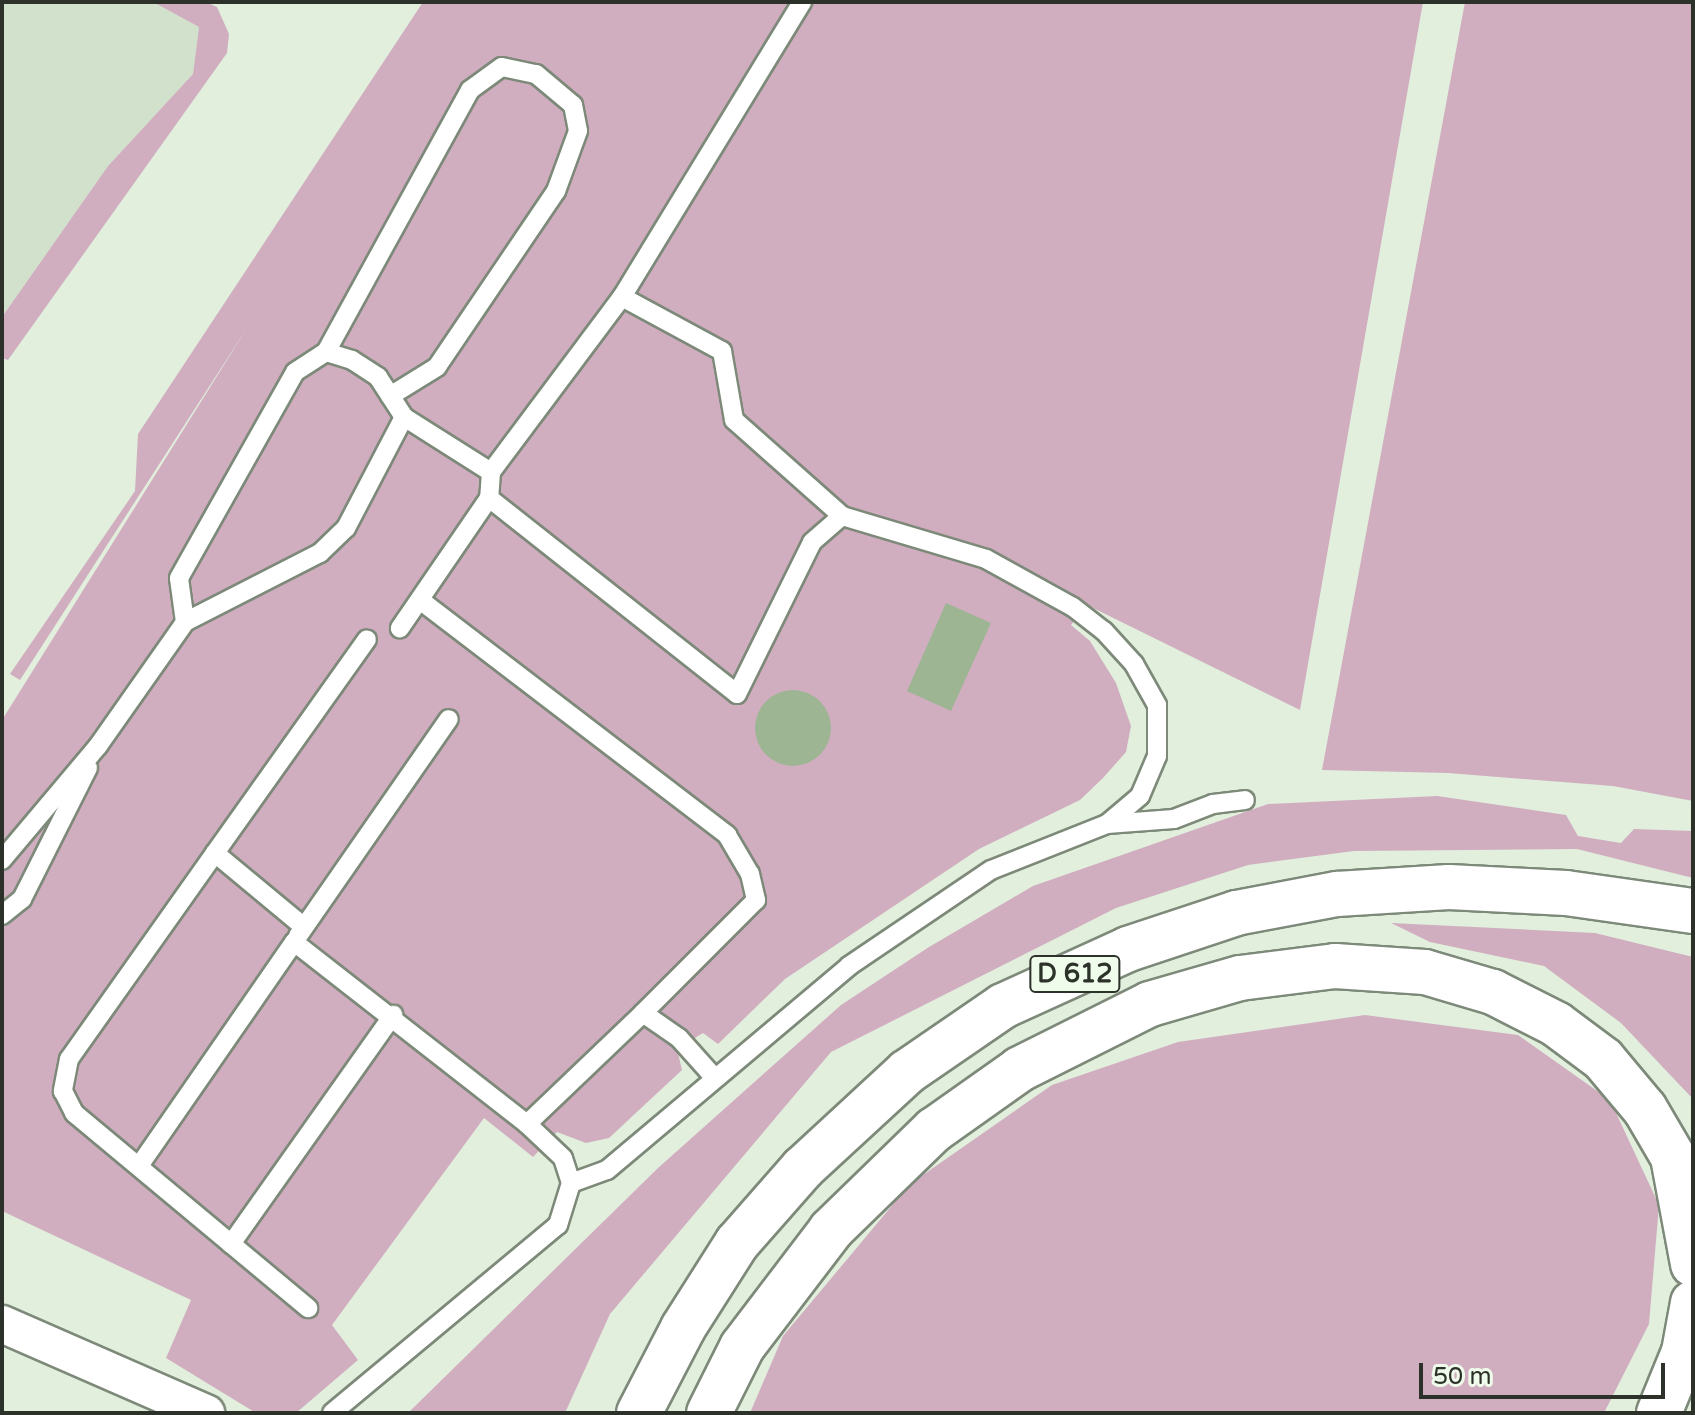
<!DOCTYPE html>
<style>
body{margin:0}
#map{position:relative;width:1695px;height:1415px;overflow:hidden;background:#e2efdd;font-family:"Varela Round",sans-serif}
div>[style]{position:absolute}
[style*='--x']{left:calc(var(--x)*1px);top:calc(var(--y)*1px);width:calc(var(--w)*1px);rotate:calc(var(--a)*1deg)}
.built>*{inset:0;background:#d2e1cb}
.green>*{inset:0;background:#d0aec0}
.water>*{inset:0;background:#9db593}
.round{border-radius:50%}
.roads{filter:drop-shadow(2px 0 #7d8979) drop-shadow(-2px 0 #7d8979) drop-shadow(0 2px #7d8979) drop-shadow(0 -2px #7d8979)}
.service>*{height:18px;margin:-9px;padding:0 9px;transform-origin:9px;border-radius:9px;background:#fff}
.minor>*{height:36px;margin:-18px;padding:0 18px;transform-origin:18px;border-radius:18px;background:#fff}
.trunk>*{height:44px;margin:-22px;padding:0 22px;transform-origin:22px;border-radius:22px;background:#fff}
span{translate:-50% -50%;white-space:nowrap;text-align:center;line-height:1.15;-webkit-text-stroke:6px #f0fceb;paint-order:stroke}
.shield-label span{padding:2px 6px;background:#f0fceb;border:2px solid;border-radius:6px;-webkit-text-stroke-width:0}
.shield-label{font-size:26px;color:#2c312a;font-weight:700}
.frame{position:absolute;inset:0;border:4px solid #2c312a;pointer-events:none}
.scale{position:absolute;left:1419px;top:1363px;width:246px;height:36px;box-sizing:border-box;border:4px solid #2c312a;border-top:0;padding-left:10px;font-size:24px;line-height:28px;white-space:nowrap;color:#2c312a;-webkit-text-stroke:6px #f0fceb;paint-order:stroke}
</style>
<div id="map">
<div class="built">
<div style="clip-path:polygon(2px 2px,153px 2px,199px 27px,193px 74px,108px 166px,2px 317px)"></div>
</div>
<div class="green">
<div style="clip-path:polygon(153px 2px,206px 2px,217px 7px,229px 34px,227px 53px,8px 360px,2px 358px,2px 317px,108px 166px,193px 74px,199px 27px)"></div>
<div style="clip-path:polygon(423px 2px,1423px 2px,1300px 710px,1087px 605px,1071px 625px,1090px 641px,1116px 683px,1131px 726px,1126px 752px,1103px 778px,1080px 800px,979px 849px,785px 979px,718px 1044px,703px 1033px,677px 1049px,682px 1070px,609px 1138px,586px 1143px,557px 1132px,533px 1157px,484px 1118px,332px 1325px,358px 1360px,296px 1413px,256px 1413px,166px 1358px,191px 1300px,2px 1211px,2px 720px,247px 328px,20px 680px,10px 674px,135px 491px,138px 434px)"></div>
<div style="clip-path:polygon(1465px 2px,1693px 2px,1693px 801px,1613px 786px,1448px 773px,1322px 770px)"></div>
<div style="clip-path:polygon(1437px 796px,1566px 815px,1578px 836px,1621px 843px,1634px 829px,1693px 831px,1693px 878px,1577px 849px,1354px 851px,1248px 865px,1116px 908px,831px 1052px,610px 1314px,565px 1413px,408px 1413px,658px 1168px,841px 1005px,929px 947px,1033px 886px,1268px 804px)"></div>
<div style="clip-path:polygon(1391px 923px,1595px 933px,1693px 957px,1693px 1099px,1621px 1023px,1544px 966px,1430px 942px)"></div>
<div style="clip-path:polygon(1365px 1015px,1518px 1035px,1610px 1100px,1659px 1205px,1649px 1324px,1604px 1413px,750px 1413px,783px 1336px,910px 1184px,1052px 1085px,1178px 1042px)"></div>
</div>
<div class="water">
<div style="clip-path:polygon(946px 603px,991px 623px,951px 711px,907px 691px)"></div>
<div class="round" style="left:755px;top:690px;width:76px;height:76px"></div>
</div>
<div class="roads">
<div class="service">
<div style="--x:622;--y:297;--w:114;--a:28.4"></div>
<div style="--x:722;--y:351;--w:70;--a:80.1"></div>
<div style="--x:734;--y:420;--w:144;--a:41.6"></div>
<div style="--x:326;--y:352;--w:27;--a:17"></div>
<div style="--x:352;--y:360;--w:31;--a:33"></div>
<div style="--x:378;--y:377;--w:48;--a:57"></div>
<div style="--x:404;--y:417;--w:103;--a:32.3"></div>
<div style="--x:491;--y:472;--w:26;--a:94"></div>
<div style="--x:489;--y:498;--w:158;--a:124.4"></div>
<div style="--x:491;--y:472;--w:219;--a:-53.2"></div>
<div style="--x:622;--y:297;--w:346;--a:-58.6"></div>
<div style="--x:489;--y:498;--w:316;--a:38.3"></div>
<div style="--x:737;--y:694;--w:169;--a:-63.7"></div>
<div style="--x:812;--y:542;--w:40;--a:-41"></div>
<div style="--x:842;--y:516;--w:150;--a:16.6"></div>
<div style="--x:986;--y:559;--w:99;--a:28.9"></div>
<div style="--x:1073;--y:607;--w:39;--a:38"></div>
<div style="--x:1104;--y:631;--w:45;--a:47.7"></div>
<div style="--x:1134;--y:664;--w:47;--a:60.7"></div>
<div style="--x:1157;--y:705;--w:51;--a:90"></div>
<div style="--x:1157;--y:756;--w:43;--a:113"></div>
<div style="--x:1140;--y:796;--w:43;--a:139.7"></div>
<div style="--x:420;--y:600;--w:387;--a:37.4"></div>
<div style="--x:727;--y:835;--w:45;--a:59.5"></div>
<div style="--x:750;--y:874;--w:27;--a:77"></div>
<div style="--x:756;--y:900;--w:160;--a:135"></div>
<div style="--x:643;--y:1013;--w:44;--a:34.8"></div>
<div style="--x:679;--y:1038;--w:51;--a:48.2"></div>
<div style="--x:185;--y:622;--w:44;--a:-97.8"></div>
<div style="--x:179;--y:578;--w:236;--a:-60.6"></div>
<div style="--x:295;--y:372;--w:37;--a:-33"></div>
<div style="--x:326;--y:352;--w:299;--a:-61.2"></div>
<div style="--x:470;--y:90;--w:39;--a:-36"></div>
<div style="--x:502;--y:67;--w:35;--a:12"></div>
<div style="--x:536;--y:74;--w:48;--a:40"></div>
<div style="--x:573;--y:105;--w:26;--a:79"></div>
<div style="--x:578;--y:131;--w:64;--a:110.1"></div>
<div style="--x:556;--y:191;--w:212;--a:124.1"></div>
<div style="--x:437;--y:367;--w:55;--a:148.3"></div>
<div style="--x:215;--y:853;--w:262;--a:-54.6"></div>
<div style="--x:2;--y:860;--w:149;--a:-49.9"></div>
<div style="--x:98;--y:746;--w:151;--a:-54.9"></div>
<div style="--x:185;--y:622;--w:152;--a:-27.1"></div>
<div style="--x:320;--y:553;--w:36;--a:-44"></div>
<div style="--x:346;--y:528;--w:125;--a:-62.4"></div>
<div style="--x:2;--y:915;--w:26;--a:-39"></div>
<div style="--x:22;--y:899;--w:147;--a:-63.3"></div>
<div style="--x:304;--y:927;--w:116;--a:-140.3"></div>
<div style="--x:215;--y:853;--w:252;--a:125.3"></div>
<div style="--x:69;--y:1059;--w:33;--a:101"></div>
<div style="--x:63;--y:1091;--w:25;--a:63"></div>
<div style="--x:74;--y:1113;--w:305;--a:39.8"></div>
<div style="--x:298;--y:936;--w:264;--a:-55.2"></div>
<div style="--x:139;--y:1166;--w:272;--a:-55.3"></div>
<div style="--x:294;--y:942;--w:296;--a:38"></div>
<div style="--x:527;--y:1124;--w:161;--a:-43.7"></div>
<div style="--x:571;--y:1183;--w:38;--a:-20"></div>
<div style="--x:607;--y:1170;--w:317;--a:-40.1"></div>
<div style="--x:849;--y:966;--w:171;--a:-34.1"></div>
<div style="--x:991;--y:870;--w:125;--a:-21.6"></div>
<div style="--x:1107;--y:824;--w:67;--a:-4.3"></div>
<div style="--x:1174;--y:819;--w:42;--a:-21"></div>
<div style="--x:1213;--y:804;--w:32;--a:-7"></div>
<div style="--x:231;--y:1244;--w:281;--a:-54.7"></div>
<div style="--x:332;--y:1413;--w:294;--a:-39.8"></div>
<div style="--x:558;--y:1225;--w:44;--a:-72.8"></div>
<div style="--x:571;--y:1183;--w:26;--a:-108"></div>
<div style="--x:563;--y:1158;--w:50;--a:-136.6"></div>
</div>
<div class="minor">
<div style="--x:2;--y:1324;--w:223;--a:23.6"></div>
</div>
<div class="trunk">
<div style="--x:639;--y:1413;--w:96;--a:-62.6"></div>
<div style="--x:683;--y:1328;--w:101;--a:-57.6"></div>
<div style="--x:737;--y:1243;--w:100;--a:-48.7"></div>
<div style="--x:803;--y:1168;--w:142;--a:-42.7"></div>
<div style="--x:907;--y:1072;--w:116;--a:-34.5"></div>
<div style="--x:1003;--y:1006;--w:137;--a:-24.5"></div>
<div style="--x:1128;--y:949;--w:114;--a:-18.4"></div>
<div style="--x:1236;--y:913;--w:103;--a:-10.7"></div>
<div style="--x:1337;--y:894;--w:112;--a:-3.6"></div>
<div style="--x:1449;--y:887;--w:117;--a:2.9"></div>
<div style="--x:1566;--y:893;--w:128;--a:8.1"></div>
<div style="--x:709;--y:1413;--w:74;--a:-63.4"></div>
<div style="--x:742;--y:1347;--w:147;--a:-52.7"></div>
<div style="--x:831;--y:1230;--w:144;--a:-44.2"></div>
<div style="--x:934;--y:1130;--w:105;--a:-35.3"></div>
<div style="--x:1020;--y:1069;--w:145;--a:-26.6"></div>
<div style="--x:1150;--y:1004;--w:94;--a:-16.1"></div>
<div style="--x:1240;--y:978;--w:96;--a:-7.2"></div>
<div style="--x:1335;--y:966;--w:90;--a:3.8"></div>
<div style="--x:1425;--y:972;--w:71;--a:16.4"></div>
<div style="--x:1493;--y:992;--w:71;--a:26.9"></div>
<div style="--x:1556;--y:1024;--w:59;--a:36.7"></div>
<div style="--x:1603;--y:1059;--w:65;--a:50"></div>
<div style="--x:1645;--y:1109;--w:56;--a:59.7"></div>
<div style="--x:1673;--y:1157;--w:109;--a:79.4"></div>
<div style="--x:1659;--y:1413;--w:66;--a:-67.7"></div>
<div style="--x:1684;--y:1352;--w:50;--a:-79.6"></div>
</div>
</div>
<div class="shield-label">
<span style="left:1075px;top:974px">D 612</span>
</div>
<div class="frame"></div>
<div class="scale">50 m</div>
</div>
